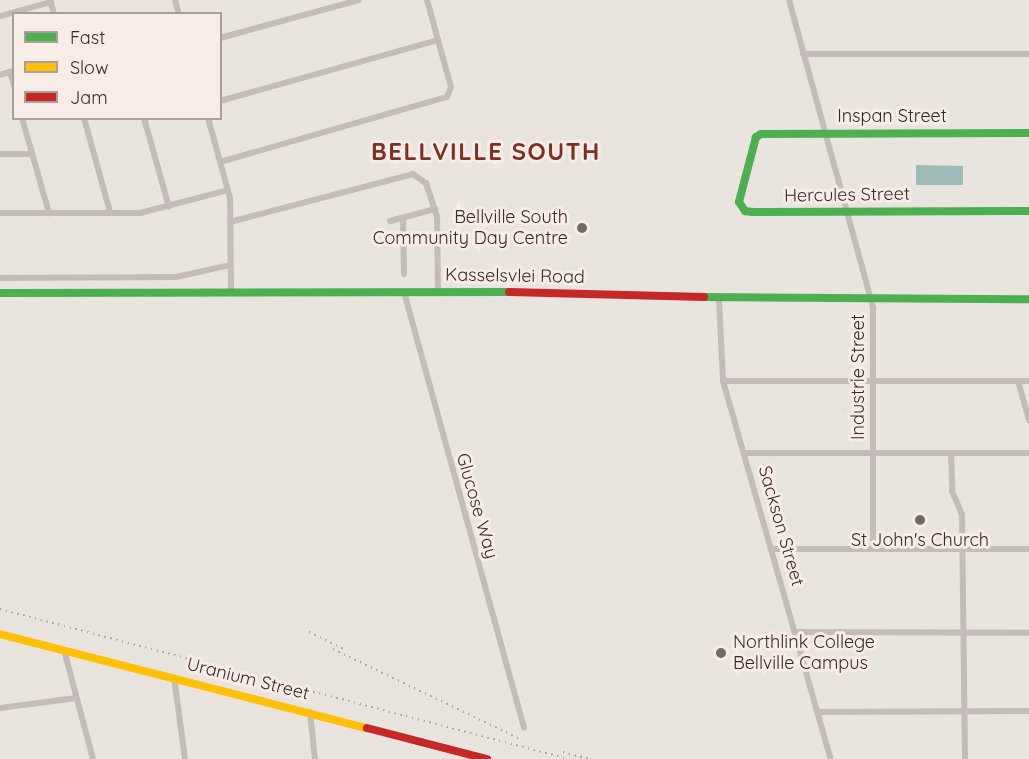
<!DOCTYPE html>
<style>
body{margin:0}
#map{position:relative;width:1029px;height:759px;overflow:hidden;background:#eae4df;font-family:Quicksand,sans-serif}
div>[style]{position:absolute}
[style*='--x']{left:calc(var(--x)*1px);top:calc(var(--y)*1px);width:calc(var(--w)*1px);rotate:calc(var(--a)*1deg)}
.water>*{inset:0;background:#9cbbb7}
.street>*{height:6px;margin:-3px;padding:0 3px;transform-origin:3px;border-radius:3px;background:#c3bcb8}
.fast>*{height:8px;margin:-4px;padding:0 4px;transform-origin:4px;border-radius:4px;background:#4caf50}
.slow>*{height:8px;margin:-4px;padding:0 4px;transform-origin:4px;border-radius:4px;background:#ffc107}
.jam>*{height:8px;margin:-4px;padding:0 4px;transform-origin:4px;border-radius:4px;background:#c62828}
.rail>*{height:1.5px;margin-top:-0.75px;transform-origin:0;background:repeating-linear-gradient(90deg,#aba5a2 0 1.5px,transparent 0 6px)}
.dots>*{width:16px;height:16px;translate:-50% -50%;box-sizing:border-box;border:3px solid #f7ede6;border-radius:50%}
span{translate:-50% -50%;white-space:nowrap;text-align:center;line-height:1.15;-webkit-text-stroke:6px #f7ede6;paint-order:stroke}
.street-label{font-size:18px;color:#332927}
.poi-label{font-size:18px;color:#332927}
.right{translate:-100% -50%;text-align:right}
.left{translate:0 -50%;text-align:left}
.district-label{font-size:24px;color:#7c3026;font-weight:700;letter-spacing:1.5px}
.legend{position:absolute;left:12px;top:12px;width:210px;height:108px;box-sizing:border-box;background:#f7ede6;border:2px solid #a99f9a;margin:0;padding:8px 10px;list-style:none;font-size:18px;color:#332927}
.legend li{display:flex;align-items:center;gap:12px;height:30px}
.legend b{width:30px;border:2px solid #a99f9a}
</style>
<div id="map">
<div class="water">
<div style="clip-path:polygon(916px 165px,963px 166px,963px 185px,916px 185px)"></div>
</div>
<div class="street">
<div style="--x:50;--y:0;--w:15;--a:74"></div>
<div style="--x:175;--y:0;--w:15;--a:74"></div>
<div style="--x:789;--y:0;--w:319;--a:74.7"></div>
<div style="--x:873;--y:308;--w:241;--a:90"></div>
<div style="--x:0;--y:16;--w:53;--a:-15.4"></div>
<div style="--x:220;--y:38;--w:144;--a:-15.3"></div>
<div style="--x:803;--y:54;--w:226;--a:0"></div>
<div style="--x:10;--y:72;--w:14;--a:73"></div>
<div style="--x:0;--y:75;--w:14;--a:-17"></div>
<div style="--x:220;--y:101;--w:226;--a:-15.6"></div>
<div style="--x:22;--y:118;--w:99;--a:74.1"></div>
<div style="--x:84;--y:118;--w:98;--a:74.5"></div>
<div style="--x:144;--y:118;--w:92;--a:74.3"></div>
<div style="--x:208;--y:118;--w:83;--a:74.6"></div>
<div style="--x:230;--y:198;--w:94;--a:89.4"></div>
<div style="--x:0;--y:154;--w:32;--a:0"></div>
<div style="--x:220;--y:162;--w:236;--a:-16"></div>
<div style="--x:447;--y:97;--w:11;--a:-68"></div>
<div style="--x:451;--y:87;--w:90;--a:-105.4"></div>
<div style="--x:0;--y:213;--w:140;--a:0"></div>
<div style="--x:140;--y:213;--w:91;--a:-14.6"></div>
<div style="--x:403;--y:218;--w:56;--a:89"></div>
<div style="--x:390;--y:221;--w:47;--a:-14.9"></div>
<div style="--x:230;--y:222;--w:189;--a:-14.7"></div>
<div style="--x:413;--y:174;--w:16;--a:35"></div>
<div style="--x:426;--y:183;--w:36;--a:72"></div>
<div style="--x:437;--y:217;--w:75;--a:89.2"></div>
<div style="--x:0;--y:278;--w:176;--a:-0.3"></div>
<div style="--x:176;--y:277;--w:55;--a:-12.5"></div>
<div style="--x:404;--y:292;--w:452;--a:74.6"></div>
<div style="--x:719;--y:299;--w:82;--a:87.2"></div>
<div style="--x:723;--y:381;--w:393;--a:74.1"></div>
<div style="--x:723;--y:381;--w:306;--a:0"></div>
<div style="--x:1018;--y:381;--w:41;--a:74.2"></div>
<div style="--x:745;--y:453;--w:284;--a:0"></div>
<div style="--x:951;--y:453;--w:38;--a:88"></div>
<div style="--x:952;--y:491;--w:26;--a:67"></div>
<div style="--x:962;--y:515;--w:244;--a:89.3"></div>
<div style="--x:772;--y:549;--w:257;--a:0"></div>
<div style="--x:795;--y:632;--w:234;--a:0.2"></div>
<div style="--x:64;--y:650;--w:113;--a:75.1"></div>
<div style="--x:174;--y:677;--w:83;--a:82.4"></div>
<div style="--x:0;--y:708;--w:77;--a:-7.5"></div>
<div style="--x:310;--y:712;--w:47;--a:83.9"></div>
<div style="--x:817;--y:712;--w:212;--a:-0.3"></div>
</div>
<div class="fast">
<div style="--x:1029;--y:133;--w:268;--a:179.8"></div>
<div style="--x:761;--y:134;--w:6;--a:149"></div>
<div style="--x:756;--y:137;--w:67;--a:104.7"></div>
<div style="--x:739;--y:202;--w:11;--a:56"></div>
<div style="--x:745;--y:211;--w:8;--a:7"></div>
<div style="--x:753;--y:212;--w:276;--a:-0.2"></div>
<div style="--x:0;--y:293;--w:509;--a:-0.11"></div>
<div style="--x:704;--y:297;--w:325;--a:0.4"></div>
</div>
<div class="slow">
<div style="--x:0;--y:634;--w:379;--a:14.4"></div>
</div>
<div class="jam">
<div style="--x:509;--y:292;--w:195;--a:1.5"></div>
<div style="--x:367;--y:728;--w:124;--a:14.5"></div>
</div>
<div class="rail">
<div style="--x:0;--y:609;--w:588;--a:14.77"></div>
<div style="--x:309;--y:632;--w:39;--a:26"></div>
<div style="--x:333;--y:649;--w:208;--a:25.7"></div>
<div style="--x:563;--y:752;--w:27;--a:15"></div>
</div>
<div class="dots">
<div style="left:582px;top:228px;background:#736a67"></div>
<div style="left:920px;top:520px;background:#736a67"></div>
<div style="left:721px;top:653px;background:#736a67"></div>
</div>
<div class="street-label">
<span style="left:892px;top:116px">Inspan Street</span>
<span style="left:847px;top:195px;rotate:-1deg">Hercules Street</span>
<span style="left:515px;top:276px;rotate:1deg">Kasselsvlei Road</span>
<span style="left:858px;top:377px;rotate:-90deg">Industrie Street</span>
<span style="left:477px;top:506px;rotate:74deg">Glucose Way</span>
<span style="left:781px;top:526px;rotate:74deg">Sackson Street</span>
<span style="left:248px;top:679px;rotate:14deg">Uranium Street</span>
</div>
<div class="poi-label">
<span class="right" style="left:568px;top:228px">Bellville South<br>Community Day Centre</span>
<span style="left:920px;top:540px">St John's Church</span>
<span class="left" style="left:733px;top:653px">Northlink College<br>Bellville Campus</span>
</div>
<div class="district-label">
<span style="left:486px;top:152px">BELLVILLE SOUTH</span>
</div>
<ul class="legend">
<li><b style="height:8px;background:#4caf50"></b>Fast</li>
<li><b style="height:8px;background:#ffc107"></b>Slow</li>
<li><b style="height:8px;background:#c62828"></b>Jam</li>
</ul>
</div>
